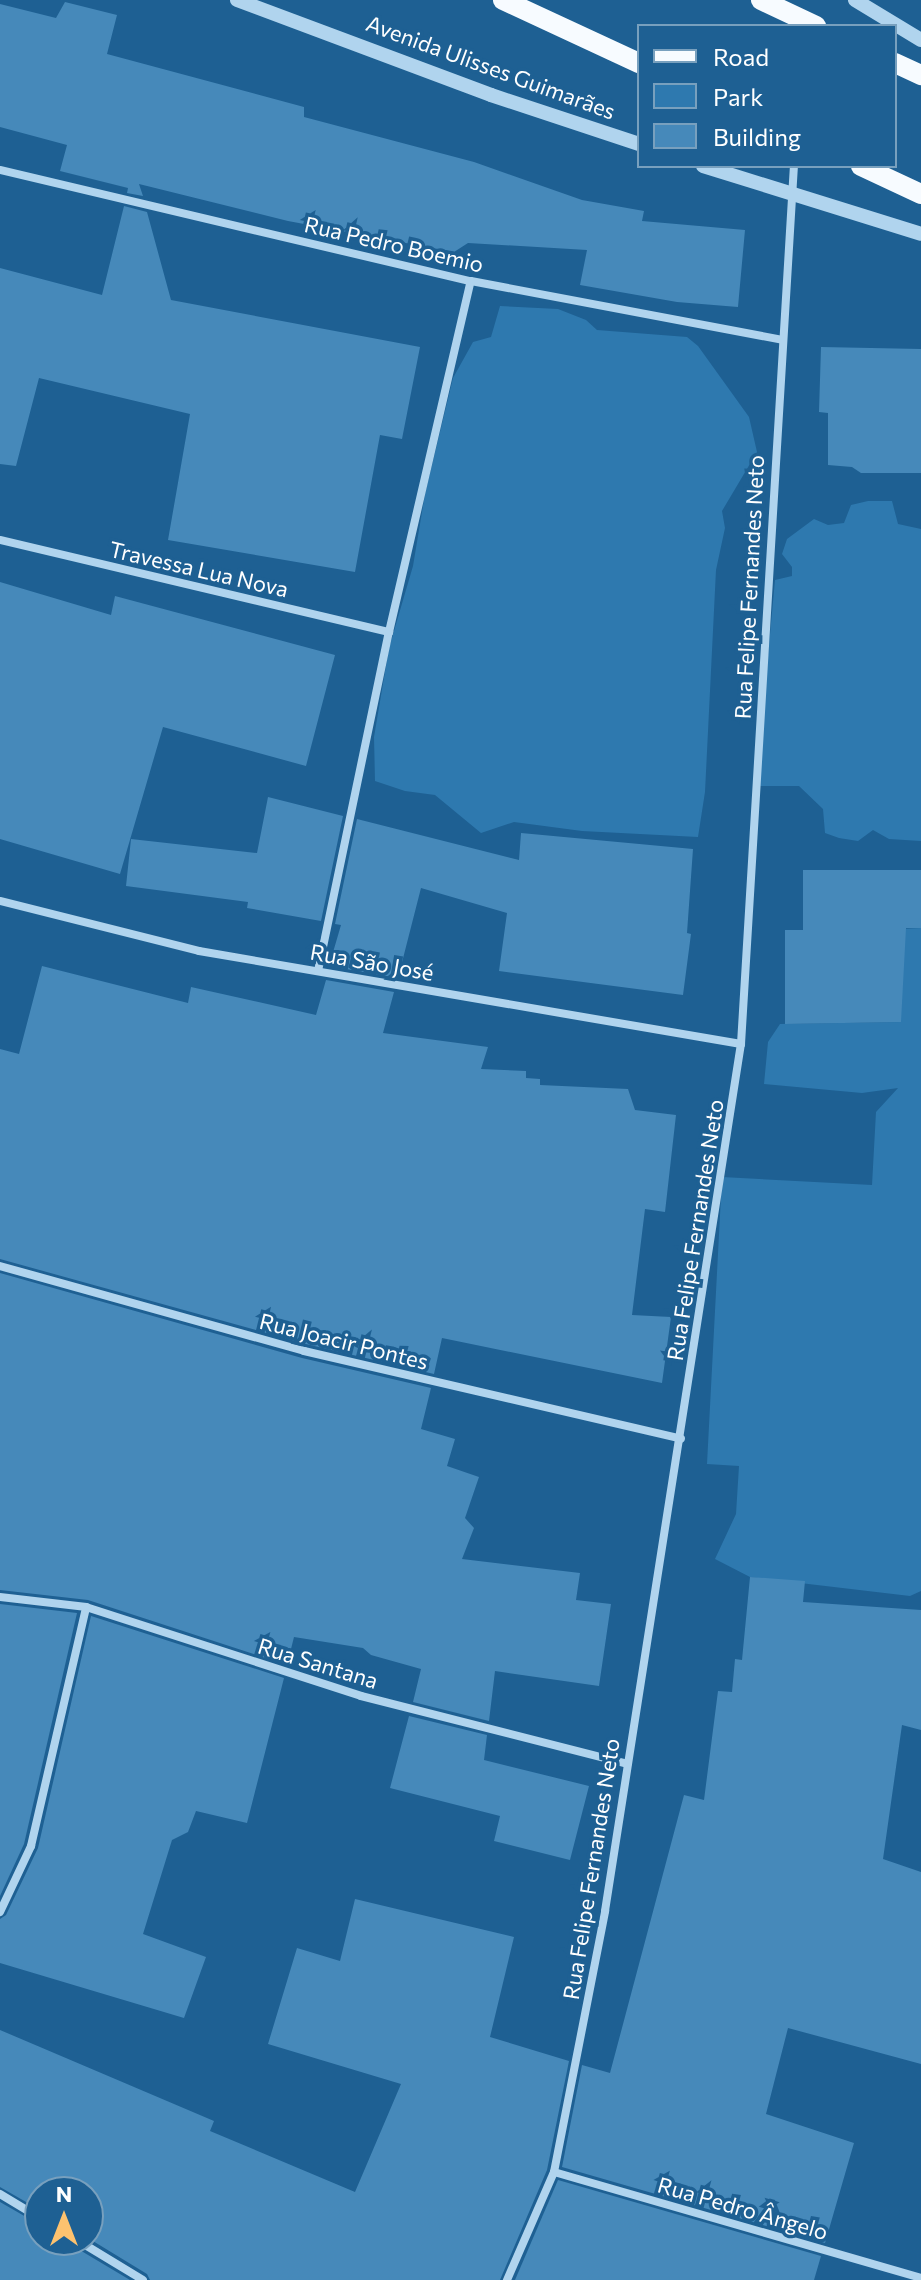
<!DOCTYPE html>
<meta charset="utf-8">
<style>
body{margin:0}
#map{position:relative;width:921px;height:2280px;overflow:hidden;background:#1e6093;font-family:Commissioner,sans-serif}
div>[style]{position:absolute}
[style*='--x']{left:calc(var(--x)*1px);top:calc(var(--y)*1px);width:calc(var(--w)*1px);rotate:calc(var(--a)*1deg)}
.green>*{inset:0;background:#2e79af}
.building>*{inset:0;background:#4689ba}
.minor>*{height:8px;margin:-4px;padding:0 4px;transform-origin:4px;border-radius:4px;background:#b0d4ee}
.tertiary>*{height:14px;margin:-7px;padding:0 7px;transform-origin:7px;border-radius:7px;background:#b0d4ee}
.primary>*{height:20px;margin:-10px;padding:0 10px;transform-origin:10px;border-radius:10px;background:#f7fbff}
span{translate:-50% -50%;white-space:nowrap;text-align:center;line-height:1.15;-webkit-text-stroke:7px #1e6093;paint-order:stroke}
.street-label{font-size:22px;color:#fff}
.legend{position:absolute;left:637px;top:24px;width:260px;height:144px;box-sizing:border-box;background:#1e6093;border:2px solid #78a0be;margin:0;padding:10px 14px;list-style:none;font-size:24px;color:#fff}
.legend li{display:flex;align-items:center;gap:16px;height:40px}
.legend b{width:40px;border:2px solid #78a0be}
.north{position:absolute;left:24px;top:2176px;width:80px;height:80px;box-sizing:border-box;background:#1e6093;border:2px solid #78a0be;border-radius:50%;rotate:0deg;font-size:22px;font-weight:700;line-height:32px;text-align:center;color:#fff}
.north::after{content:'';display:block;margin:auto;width:28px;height:36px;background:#fdc26f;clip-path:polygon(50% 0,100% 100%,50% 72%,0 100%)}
</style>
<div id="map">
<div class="green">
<div style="clip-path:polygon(500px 306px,558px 309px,586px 320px,597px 330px,687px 337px,698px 346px,749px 417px,757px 452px,722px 511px,725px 528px,716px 570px,705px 792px,698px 837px,582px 831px,514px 822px,481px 833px,435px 795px,405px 791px,375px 781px,374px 737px,389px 648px,413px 566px,425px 494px,453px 378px,473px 342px,491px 337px)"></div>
<div style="clip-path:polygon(868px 501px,892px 501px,898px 524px,921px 529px,921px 841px,889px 839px,873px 830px,858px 841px,839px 838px,825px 833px,823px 809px,799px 786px,756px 786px,775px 580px,792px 576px,792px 567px,782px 554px,787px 539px,814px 519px,828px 525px,844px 523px,851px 505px)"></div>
<div style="clip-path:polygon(921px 928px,921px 1591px,910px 1596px,750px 1577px,715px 1559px,736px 1514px,739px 1466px,707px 1464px,722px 1177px,872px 1185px,876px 1112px,898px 1088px,862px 1093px,764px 1084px,768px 1042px,780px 1024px,901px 1022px,899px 929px)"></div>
</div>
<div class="building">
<div style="clip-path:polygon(65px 2px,117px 15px,107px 54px,304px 107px,304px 117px,474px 162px,582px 200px,644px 211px,642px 221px,745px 230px,738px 307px,677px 302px,580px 285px,587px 250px,468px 243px,454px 252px,288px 221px,139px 184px,143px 196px,127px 193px,128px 188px,60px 171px,67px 145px,0 127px,0 4px,56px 18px)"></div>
<div style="clip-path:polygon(124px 206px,147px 212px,171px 300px,420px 347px,402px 439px,380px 435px,355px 572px,168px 540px,190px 414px,39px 378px,16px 466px,0 464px,0 268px,102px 295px)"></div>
<div style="clip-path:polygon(821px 347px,921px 349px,921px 473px,861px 473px,852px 467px,828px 465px,828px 413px,819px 412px)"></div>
<div style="clip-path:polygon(0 582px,111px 615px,115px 596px,335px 655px,306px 766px,163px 727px,120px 874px,0 839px)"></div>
<div style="clip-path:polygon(268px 797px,343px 816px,321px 921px,247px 908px,248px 902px,126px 886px,131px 839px,257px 853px)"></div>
<div style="clip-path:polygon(357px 819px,519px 860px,521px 833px,693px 849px,687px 933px,691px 934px,683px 995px,499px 971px,507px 913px,421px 888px,398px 978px,329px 966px,341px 925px,335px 924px)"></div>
<div style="clip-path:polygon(803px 870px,921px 870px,921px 928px,906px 928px,901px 1022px,785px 1024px,785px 930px,803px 930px)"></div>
<div style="clip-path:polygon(42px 966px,188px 1003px,191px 987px,316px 1015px,326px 980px,394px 992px,383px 1033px,488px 1047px,481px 1069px,526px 1071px,526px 1078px,540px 1079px,540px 1085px,628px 1089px,635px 1110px,676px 1115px,665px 1212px,645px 1209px,632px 1315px,671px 1317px,662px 1383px,442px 1338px,434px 1374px,306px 1344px,0 1259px,0 1049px,19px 1054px)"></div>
<div style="clip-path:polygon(0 1273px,302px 1358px,431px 1388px,421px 1429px,455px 1439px,447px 1466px,479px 1477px,465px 1518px,474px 1528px,462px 1559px,580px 1573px,576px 1600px,611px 1604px,599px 1686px,495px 1671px,489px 1721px,413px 1702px,421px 1669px,371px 1655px,363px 1648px,294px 1637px,287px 1665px,88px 1600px,0 1590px)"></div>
<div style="clip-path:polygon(750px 1577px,805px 1581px,803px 1602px,921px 1610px,921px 1730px,902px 1725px,883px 1859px,921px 1872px,921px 2064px,788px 2028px,766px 2114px,854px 2143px,825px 2243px,562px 2167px,582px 2065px,610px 2073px,684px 1795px,704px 1800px,718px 1691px,732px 1692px,735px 1659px,742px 1660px)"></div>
<div style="clip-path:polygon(0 1604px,77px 1613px,24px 1844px,0 1896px)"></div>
<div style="clip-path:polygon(91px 1616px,284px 1678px,247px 1823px,196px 1811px,188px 1832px,172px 1840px,143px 1934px,206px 1957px,184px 2018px,0 1963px,0 1919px,6px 1915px,38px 1848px)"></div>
<div style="clip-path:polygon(409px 1716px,487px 1735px,484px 1760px,589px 1786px,570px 1860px,494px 1841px,500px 1816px,390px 1788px)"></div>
<div style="clip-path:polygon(355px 1899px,514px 1937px,490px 2037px,569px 2061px,547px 2170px,500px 2280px,150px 2280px,147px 2274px,88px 2238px,88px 2192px,40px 2192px,40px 2210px,0 2187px,0 2030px,214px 2121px,210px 2131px,355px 2192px,401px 2084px,268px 2044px,297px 1948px,340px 1961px)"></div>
<div style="clip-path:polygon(558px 2180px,821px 2256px,814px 2280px,515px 2280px)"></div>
<div style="clip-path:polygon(0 2202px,40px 2225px,40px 2240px,70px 2240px,73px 2246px,130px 2280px,0 2280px)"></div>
</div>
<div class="minor">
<div style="--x:0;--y:170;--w:484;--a:13.3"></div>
<div style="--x:471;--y:281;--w:317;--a:10.7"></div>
<div style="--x:0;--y:540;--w:400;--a:13.3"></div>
<div style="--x:0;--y:901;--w:205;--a:14.1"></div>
<div style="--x:199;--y:951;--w:550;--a:9.74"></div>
<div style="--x:318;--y:971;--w:346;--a:-78.2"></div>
<div style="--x:389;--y:632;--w:360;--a:-76.9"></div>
<div style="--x:0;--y:1266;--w:316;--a:15.6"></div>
<div style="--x:304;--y:1351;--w:387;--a:13.1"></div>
<div style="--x:0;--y:1597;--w:87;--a:6.6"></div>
<div style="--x:86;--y:1607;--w:289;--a:17.9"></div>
<div style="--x:361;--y:1696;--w:275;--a:14.3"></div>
<div style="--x:0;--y:1912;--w:73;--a:-64.8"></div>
<div style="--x:31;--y:1846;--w:245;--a:-77"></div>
<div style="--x:554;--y:2172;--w:382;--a:16.1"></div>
<div style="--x:0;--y:2194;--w:47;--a:31"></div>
<div style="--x:77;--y:2240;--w:77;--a:31.2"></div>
<div style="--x:507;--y:2280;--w:118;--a:-66.5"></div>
<div style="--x:554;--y:2172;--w:266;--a:-78.9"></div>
<div style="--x:605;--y:1911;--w:878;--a:-81.09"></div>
<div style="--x:741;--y:1044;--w:880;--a:-86.55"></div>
</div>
<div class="tertiary">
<div style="--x:237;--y:0;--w:271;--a:20.5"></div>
<div style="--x:491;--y:95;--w:156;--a:18.3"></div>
<div style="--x:855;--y:0;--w:77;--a:31.2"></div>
<div style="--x:703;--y:166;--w:228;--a:17.3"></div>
</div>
<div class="primary">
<div style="--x:503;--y:0;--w:150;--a:24.9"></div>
<div style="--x:761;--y:0;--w:61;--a:25.3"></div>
<div style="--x:895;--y:63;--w:29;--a:25"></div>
<div style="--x:861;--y:166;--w:66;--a:25"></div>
</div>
<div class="street-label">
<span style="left:491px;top:67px;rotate:20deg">Avenida Ulisses Guimarães</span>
<span style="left:394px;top:244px;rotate:13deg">Rua Pedro Boemio</span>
<span style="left:199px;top:569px;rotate:13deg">Travessa Lua Nova</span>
<span style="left:749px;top:587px;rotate:-87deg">Rua Felipe Fernandes Neto</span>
<span style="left:372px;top:962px;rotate:10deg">Rua São José</span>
<span style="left:695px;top:1230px;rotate:-81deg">Rua Felipe Fernandes Neto</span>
<span style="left:344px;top:1341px;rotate:14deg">Rua Joacir Pontes</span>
<span style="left:318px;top:1663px;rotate:17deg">Rua Santana</span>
<span style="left:591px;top:1869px;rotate:-81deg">Rua Felipe Fernandes Neto</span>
<span style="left:743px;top:2208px;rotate:16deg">Rua Pedro Ângelo</span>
</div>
<ul class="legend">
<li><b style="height:10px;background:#f7fbff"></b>Road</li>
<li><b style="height:22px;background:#2e79af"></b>Park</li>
<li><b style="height:22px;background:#4689ba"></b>Building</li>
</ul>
<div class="north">N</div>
</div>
